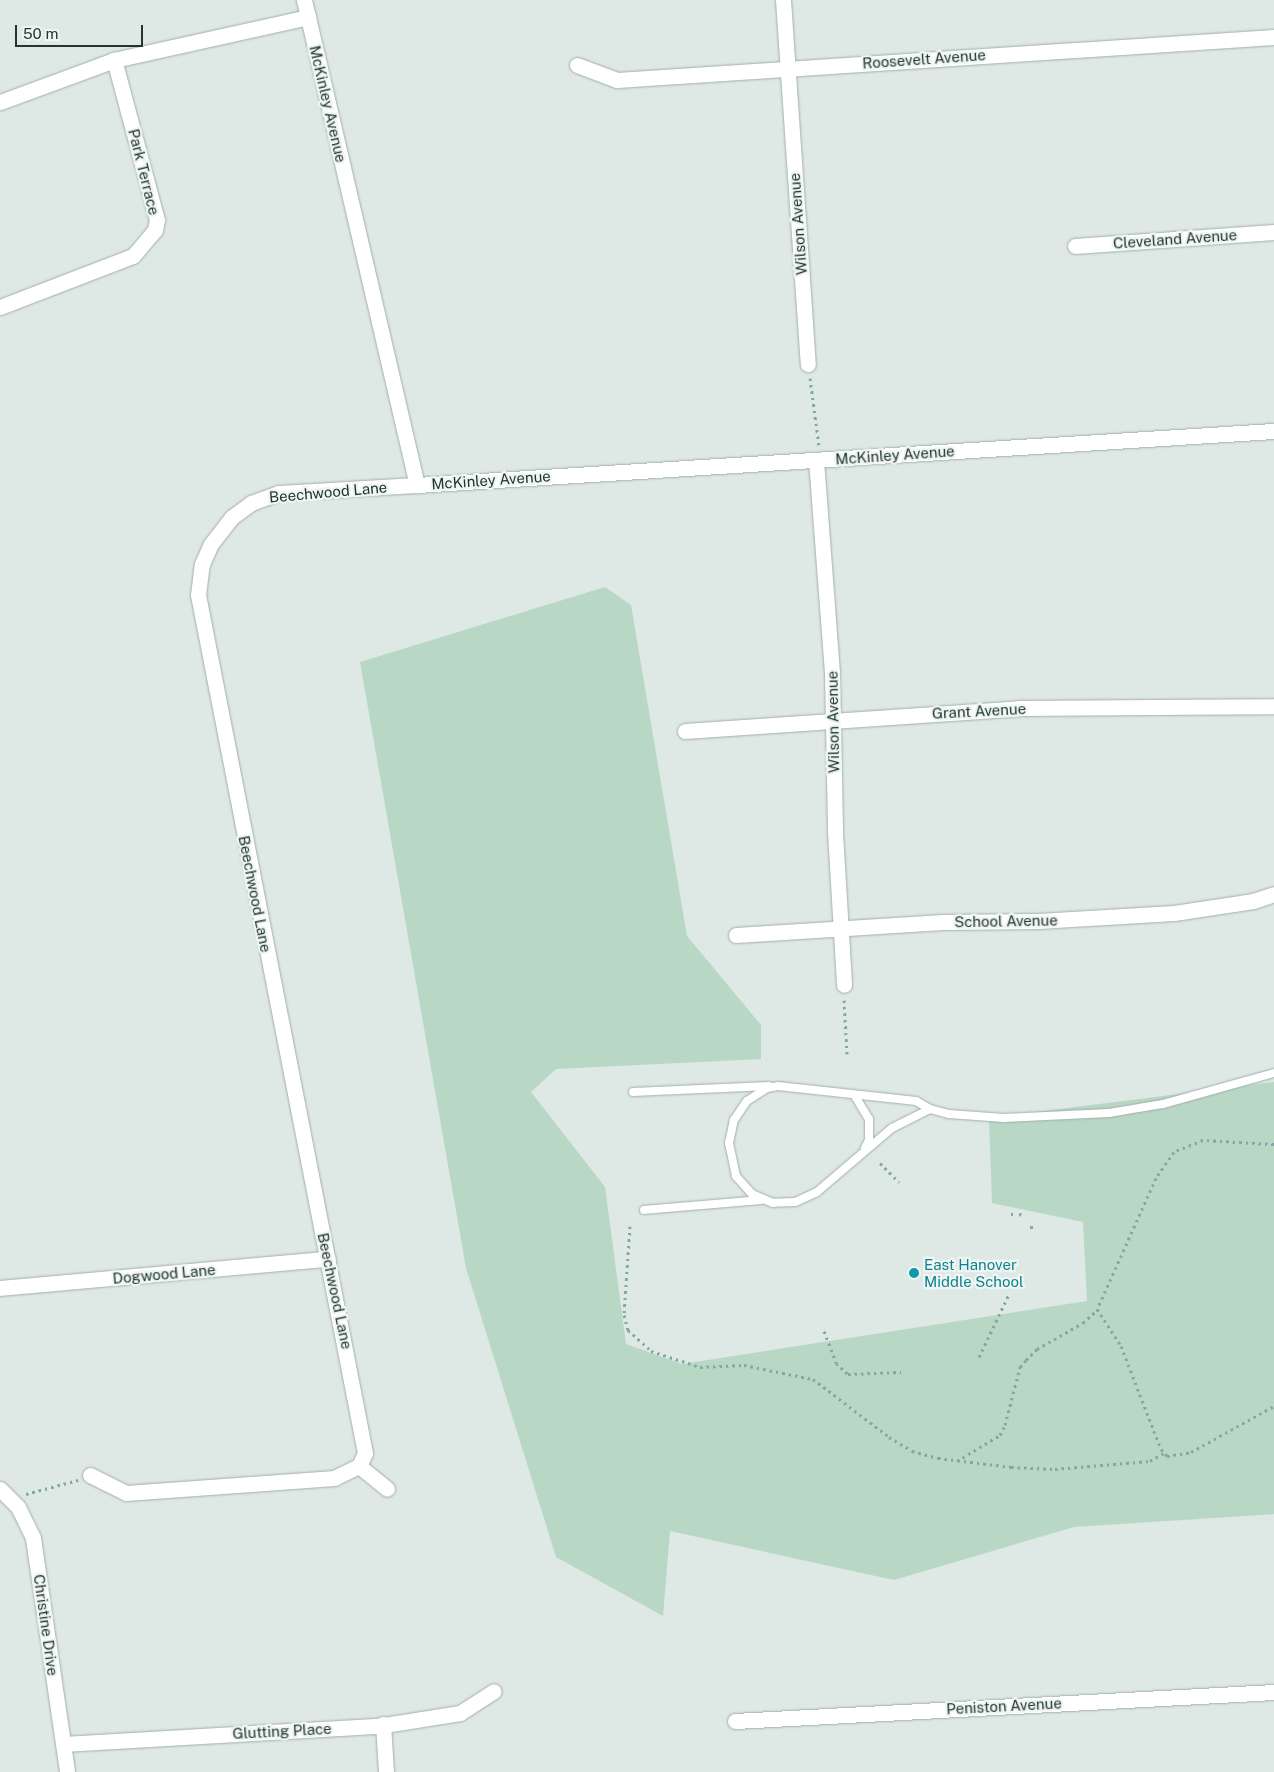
<!DOCTYPE html>
<style>
body{margin:0}
#map{position:relative;width:1274px;height:1772px;overflow:hidden;background:#dee8e5;font-family:"Public Sans",sans-serif}
div>[style]{position:absolute}
.green>*{inset:0;background:#b8d8c5}
.path>*{height:3px;margin-top:-1.5px;transform-origin:0;background:repeating-linear-gradient(90deg,#81a9a2 0 2.5px,transparent 0 6.5px)}
.roads{filter:drop-shadow(0 0 1px #a2afac) drop-shadow(0 0 1px #a2afac)}
.lane>*{height:8px;margin:-4px;padding:0 4px;transform-origin:4px;border-radius:4px;background:#fff}
.street>*{height:15px;margin:-7.5px;padding:0 7.5px;transform-origin:7.5px;border-radius:7.5px;background:#fff}
.secondary>*{height:15px;margin:-7.5px;padding:0 7.5px;transform-origin:7.5px;border-radius:7.5px;background:#fff}
.dots>*{width:14px;height:14px;translate:-50% -50%;box-sizing:border-box;border:2px solid #eef5f2;border-radius:50%}
span{translate:-50% -50%;white-space:nowrap;text-align:center;line-height:1.15;-webkit-text-stroke:4.5px #eef5f2;paint-order:stroke}
.street-label{font-size:15px;color:#213633}
.culture-label{font-size:15px;color:#0d838f}
.left{translate:0 -50%;text-align:left}
.scale{position:absolute;left:15px;top:25px;width:128px;height:22px;box-sizing:border-box;border:2px solid #213633;border-top:0;padding-left:6px;font-size:15px;line-height:18px;white-space:nowrap;color:#213633;-webkit-text-stroke:4px #eef5f2;paint-order:stroke}
</style>
<div id="map">
<div class="green">
<i style="clip-path:polygon(605px 587px,631px 605px,687px 936px,761px 1025px,761px 1059px,556px 1069px,531px 1092px,605px 1187px,626px 1344px,682px 1364px,1087px 1301px,1083px 1222px,992px 1203px,989px 1118px,1274px 1082px,1274px 1514px,1074px 1527px,894px 1580px,670px 1531px,663px 1616px,556px 1557px,466px 1268px,360px 662px)"></i>
</div>
<div class="path">
<i style="left:810px;top:378px;width:69px;rotate:82.5deg"></i>
<i style="left:844px;top:1000px;width:54px;rotate:86.8deg"></i>
<i style="left:1274px;top:1144px;width:71px;rotate:-176.8deg"></i>
<i style="left:1203px;top:1140px;width:31px;rotate:158deg"></i>
<i style="left:1174px;top:1152px;width:32px;rotate:125deg"></i>
<i style="left:1156px;top:1178px;width:144px;rotate:114.2deg"></i>
<i style="left:1097px;top:1309px;width:44px;rotate:57deg"></i>
<i style="left:1121px;top:1346px;width:110px;rotate:68.8deg"></i>
<i style="left:1161px;top:1449px;width:9px;rotate:49deg"></i>
<i style="left:1167px;top:1456px;width:24px;rotate:-9deg"></i>
<i style="left:1191px;top:1452px;width:95px;rotate:-29deg"></i>
<i style="left:880px;top:1163px;width:27px;rotate:45deg"></i>
<i style="left:1011px;top:1214px;width:3px"></i>
<i style="left:1019px;top:1214px;width:4px;rotate:14deg"></i>
<i style="left:630px;top:1226px;width:89px;rotate:93.9deg"></i>
<i style="left:624px;top:1315px;width:16px;rotate:75deg"></i>
<i style="left:628px;top:1330px;width:31px;rotate:42deg"></i>
<i style="left:651px;top:1351px;width:52px;rotate:18.1deg"></i>
<i style="left:700px;top:1367px;width:44px;rotate:-2.6deg"></i>
<i style="left:744px;top:1365px;width:70px;rotate:11.5deg"></i>
<i style="left:813px;top:1379px;width:96px;rotate:37.3deg"></i>
<i style="left:889px;top:1437px;width:27px;rotate:31deg"></i>
<i style="left:912px;top:1451px;width:27px;rotate:15deg"></i>
<i style="left:938px;top:1458px;width:74px;rotate:7deg"></i>
<i style="left:1011px;top:1467px;width:44px;rotate:2.6deg"></i>
<i style="left:1055px;top:1469px;width:95px;rotate:-4.8deg"></i>
<i style="left:1150px;top:1461px;width:16px;rotate:-30deg"></i>
<i style="left:1030px;top:1227px;width:4px"></i>
<i style="left:824px;top:1331px;width:34px;rotate:69deg"></i>
<i style="left:836px;top:1363px;width:16px;rotate:43deg"></i>
<i style="left:848px;top:1374px;width:53px;rotate:-2.2deg"></i>
<i style="left:979px;top:1357px;width:70px;rotate:-64.5deg"></i>
<i style="left:957px;top:1461px;width:50px;rotate:-31.2deg"></i>
<i style="left:1000px;top:1435px;width:11px;rotate:-63deg"></i>
<i style="left:1005px;top:1425px;width:60px;rotate:-75.5deg"></i>
<i style="left:1020px;top:1367px;width:9px;rotate:-49deg"></i>
<i style="left:1026px;top:1360px;width:16px;rotate:-45deg"></i>
<i style="left:1037px;top:1349px;width:53px;rotate:-29.5deg"></i>
<i style="left:1083px;top:1323px;width:19px;rotate:-43deg"></i>
<i style="left:26px;top:1494px;width:54px;rotate:-15.1deg"></i>
</div>
<div class="roads">
<div class="lane">
<i style="left:778px;top:1086px;width:139px;rotate:6.2deg"></i>
<i style="left:916px;top:1101px;width:16px;rotate:30deg"></i>
<i style="left:930px;top:1109px;width:42px;rotate:153.4deg"></i>
<i style="left:892px;top:1128px;width:99px;rotate:139.5deg"></i>
<i style="left:817px;top:1192px;width:23px;rotate:155deg"></i>
<i style="left:796px;top:1202px;width:23px;rotate:178deg"></i>
<i style="left:773px;top:1203px;width:23px;rotate:-157deg"></i>
<i style="left:752px;top:1194px;width:24px;rotate:-132deg"></i>
<i style="left:736px;top:1176px;width:34px;rotate:-102deg"></i>
<i style="left:729px;top:1143px;width:24px;rotate:-78deg"></i>
<i style="left:734px;top:1120px;width:23px;rotate:-56deg"></i>
<i style="left:747px;top:1101px;width:24px;rotate:-33deg"></i>
<i style="left:767px;top:1088px;width:11px;rotate:-10deg"></i>
<i style="left:633px;top:1092px;width:136px;rotate:-2.5deg"></i>
<i style="left:855px;top:1096px;width:27px;rotate:59deg"></i>
<i style="left:869px;top:1119px;width:21px;rotate:90deg"></i>
<i style="left:869px;top:1140px;width:9px;rotate:117deg"></i>
<i style="left:930px;top:1109px;width:20px;rotate:15deg"></i>
<i style="left:949px;top:1114px;width:55px;rotate:4.2deg"></i>
<i style="left:1004px;top:1118px;width:105px;rotate:-2.7deg"></i>
<i style="left:1109px;top:1113px;width:55px;rotate:-9.5deg"></i>
<i style="left:1163px;top:1104px;width:115px;rotate:-15.6deg"></i>
<i style="left:644px;top:1210px;width:117px;rotate:-4.9deg"></i>
</div>
<div class="street">
<i style="left:304px;top:0;width:17px;rotate:77deg"></i>
<i style="left:783px;top:0;width:365px;rotate:86.1deg"></i>
<i style="left:577px;top:65px;width:43px;rotate:20.6deg"></i>
<i style="left:617px;top:80px;width:658px;rotate:-3.74deg"></i>
<i style="left:1075px;top:246px;width:199px;rotate:-4deg"></i>
<i style="left:0;top:307px;width:142px;rotate:-21deg"></i>
<i style="left:133px;top:256px;width:34px;rotate:-50deg"></i>
<i style="left:155px;top:230px;width:10px;rotate:-79deg"></i>
<i style="left:157px;top:220px;width:166px;rotate:-105deg"></i>
<i style="left:816px;top:460px;width:213px;rotate:85.7deg"></i>
<i style="left:832px;top:672px;width:160px;rotate:88.9deg"></i>
<i style="left:835px;top:832px;width:153px;rotate:86.6deg"></i>
<i style="left:685px;top:731px;width:335px;rotate:-3.9deg"></i>
<i style="left:1019px;top:708px;width:255px;rotate:-0.4deg"></i>
<i style="left:736px;top:935px;width:207px;rotate:-3.6deg"></i>
<i style="left:943px;top:922px;width:95px;rotate:-0.6deg"></i>
<i style="left:1038px;top:921px;width:136px;rotate:-3.4deg"></i>
<i style="left:1174px;top:913px;width:80px;rotate:-8.6deg"></i>
<i style="left:1253px;top:901px;width:22px;rotate:-18deg"></i>
<i style="left:0;top:1288px;width:329px;rotate:-5.1deg"></i>
<i style="left:359px;top:1466px;width:36px;rotate:39deg"></i>
<i style="left:90px;top:1475px;width:40px;rotate:26.6deg"></i>
<i style="left:126px;top:1493px;width:209px;rotate:-4.1deg"></i>
<i style="left:334px;top:1478px;width:28px;rotate:-26deg"></i>
<i style="left:359px;top:1466px;width:14px;rotate:-65deg"></i>
<i style="left:365px;top:1453px;width:874px;rotate:-101.01deg"></i>
<i style="left:198px;top:595px;width:31px;rotate:-83deg"></i>
<i style="left:202px;top:564px;width:22px;rotate:-66deg"></i>
<i style="left:211px;top:544px;width:34px;rotate:-52deg"></i>
<i style="left:232px;top:517px;width:24px;rotate:-36deg"></i>
<i style="left:251px;top:503px;width:29px;rotate:-20deg"></i>
<i style="left:278px;top:493px;width:139px;rotate:-3.3deg"></i>
<i style="left:0;top:1489px;width:25px;rotate:45deg"></i>
<i style="left:18px;top:1507px;width:34px;rotate:64deg"></i>
<i style="left:33px;top:1538px;width:236px;rotate:81.7deg"></i>
<i style="left:735px;top:1721px;width:540px;rotate:-3.08deg"></i>
<i style="left:383px;top:1724px;width:48px;rotate:86.4deg"></i>
<i style="left:63px;top:1744px;width:316px;rotate:-3.3deg"></i>
<i style="left:378px;top:1726px;width:83px;rotate:-9deg"></i>
<i style="left:460px;top:1713px;width:40px;rotate:-32.9deg"></i>
</div>
<div class="secondary">
<i style="left:0;top:102px;width:121px;rotate:-20.2deg"></i>
<i style="left:114px;top:60px;width:199px;rotate:-12.5deg"></i>
<i style="left:308px;top:17px;width:481px;rotate:76.9deg"></i>
<i style="left:417px;top:485px;width:859px;rotate:-3.61deg"></i>
</div>
</div>
<div class="dots">
<i style="left:914px;top:1273px;background:#0f9aa8"></i>
</div>
<div class="street-label">
<span style="left:924px;top:59px;rotate:-4deg">Roosevelt Avenue</span>
<span style="left:328px;top:104px;rotate:77deg">McKinley Avenue</span>
<span style="left:144px;top:172px;rotate:76deg">Park Terrace</span>
<span style="left:798px;top:224px;rotate:-94deg">Wilson Avenue</span>
<span style="left:1175px;top:239px;rotate:-4deg">Cleveland Avenue</span>
<span style="left:895px;top:455px;rotate:-4deg">McKinley Avenue</span>
<span style="left:491px;top:480px;rotate:-4deg">McKinley Avenue</span>
<span style="left:328px;top:492px;rotate:-5deg">Beechwood Lane</span>
<span style="left:979px;top:711px;rotate:-3deg">Grant Avenue</span>
<span style="left:833px;top:722px;rotate:-91deg">Wilson Avenue</span>
<span style="left:255px;top:894px;rotate:79deg">Beechwood Lane</span>
<span style="left:1006px;top:921px;rotate:-1deg">School Avenue</span>
<span style="left:164px;top:1274px;rotate:-5deg">Dogwood Lane</span>
<span style="left:335px;top:1291px;rotate:78deg">Beechwood Lane</span>
<span style="left:46px;top:1625px;rotate:82deg">Christine Drive</span>
<span style="left:1004px;top:1706px;rotate:-3deg">Peniston Avenue</span>
<span style="left:282px;top:1731px;rotate:-3deg">Glutting Place</span>
</div>
<div class="culture-label">
<span class="left" style="left:924px;top:1273px">East Hanover<br>Middle School</span>
</div>
<div class="scale">50 m</div>
</div>
